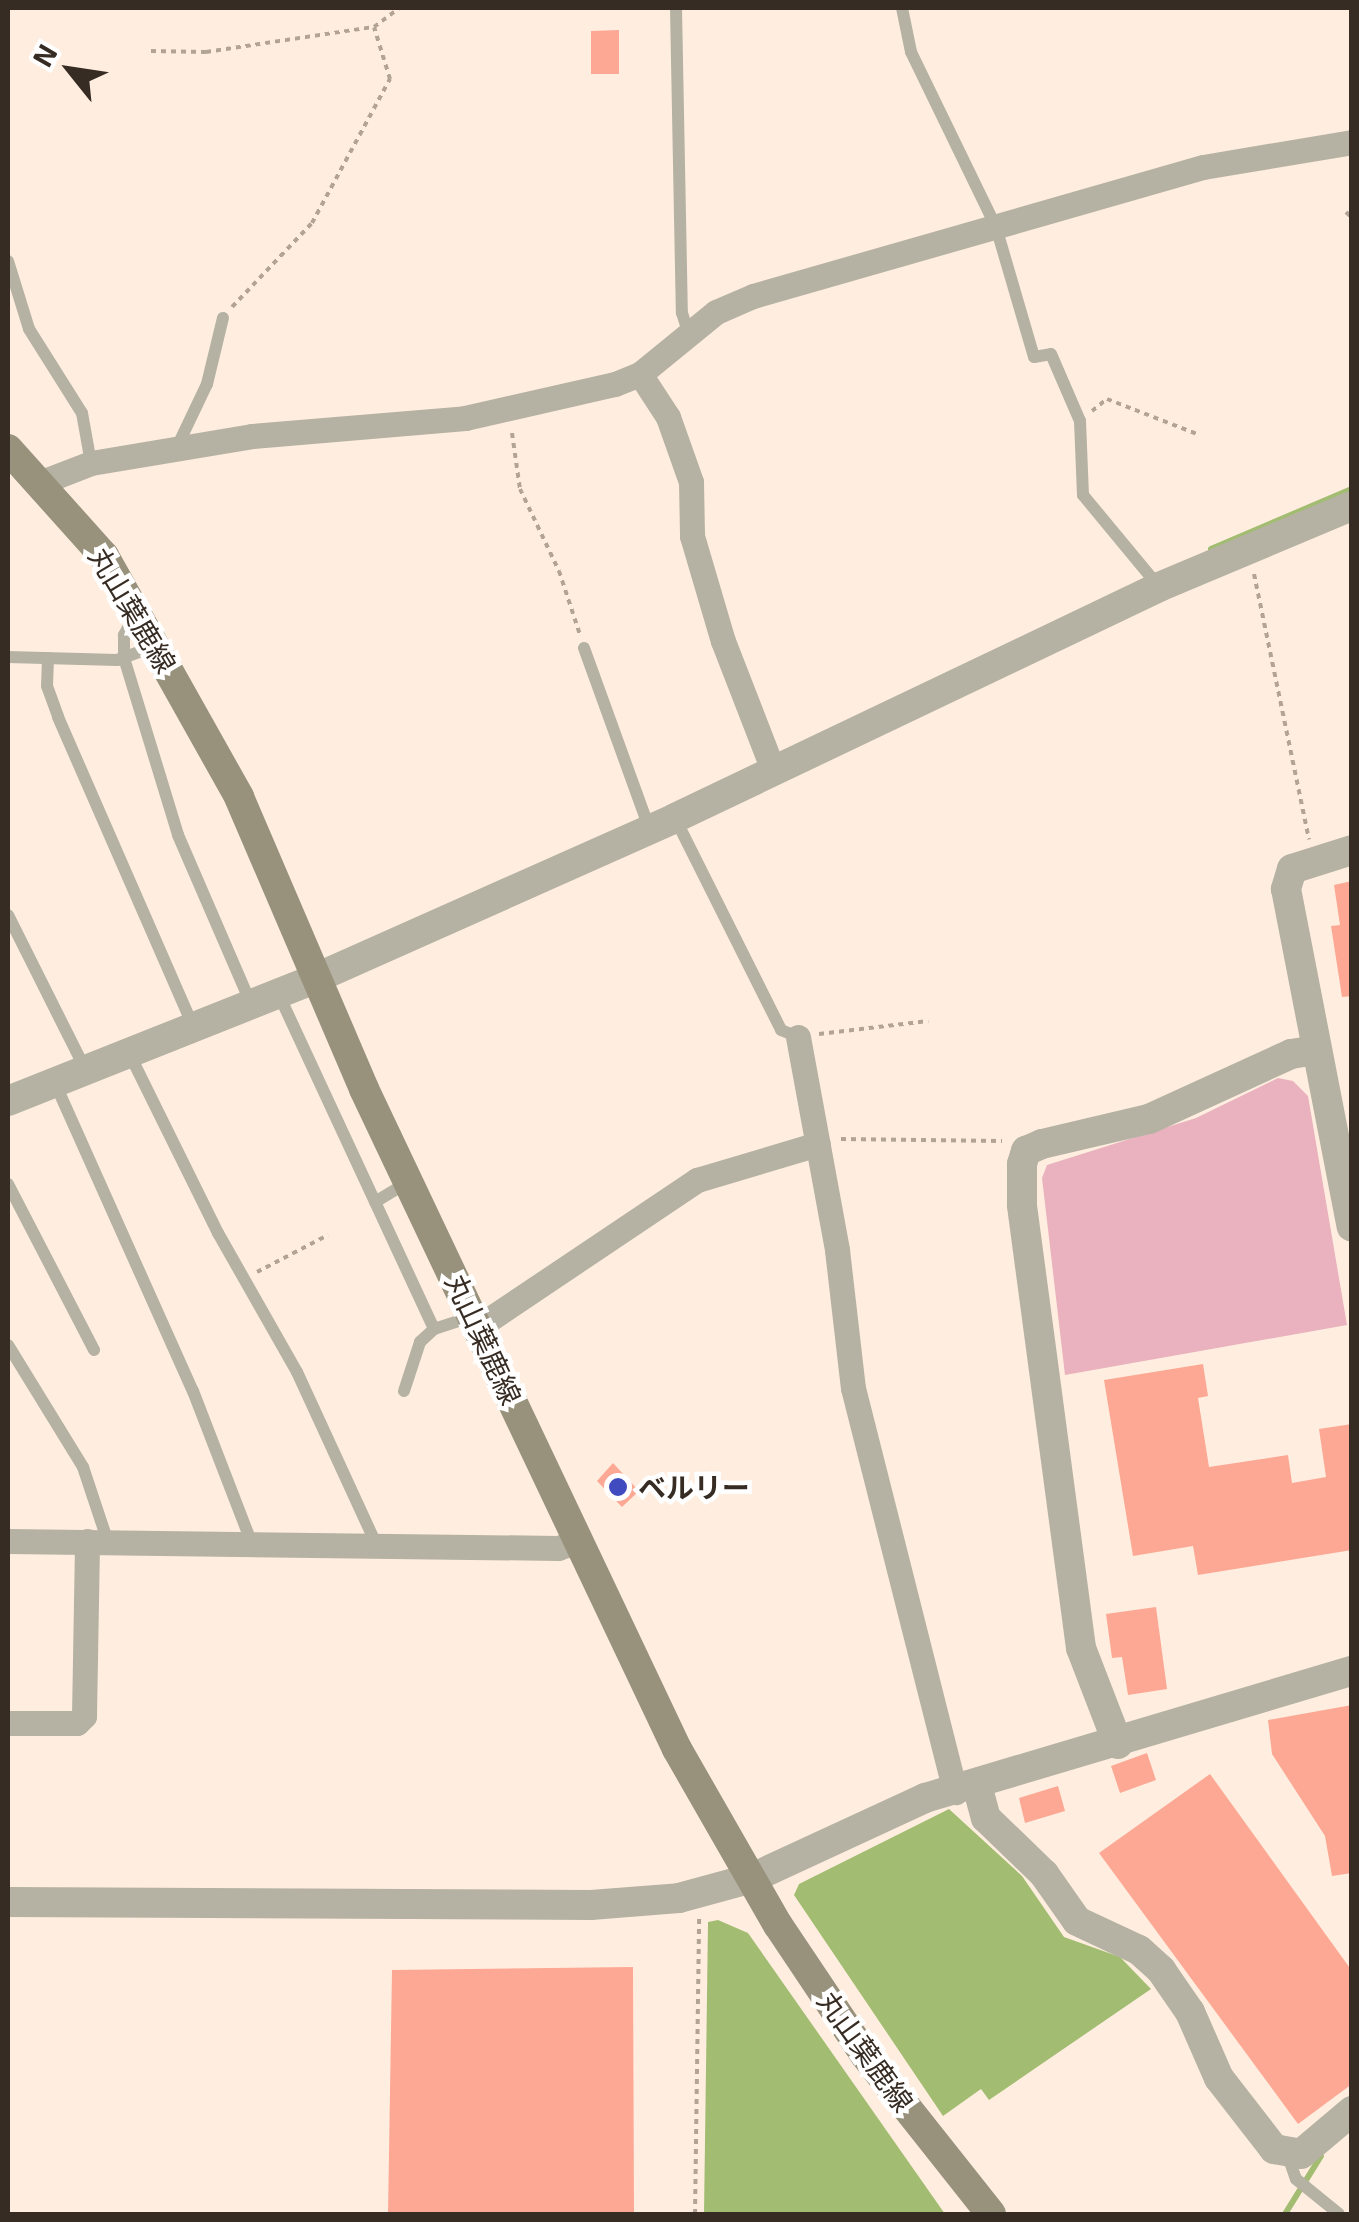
<!DOCTYPE html>
<meta charset="utf-8">
<style>
body{margin:0}
#map{position:relative;width:1359px;height:2222px;overflow:hidden;background:#ffeedf;font-family:"Exo 2","Noto Sans JP",sans-serif}
div>[style]{position:absolute}
.green>*{inset:0;background:#e9b2be}
.water>*{inset:0;background:#a2bd72}
.stream>*{height:6px;margin:-3px;padding:0 3px;transform-origin:3px;border-radius:3px;background:#a2bd72}
.building>*{inset:0;background:#fca894}
.path>*{height:4px;margin-top:-2px;transform-origin:0;background:repeating-linear-gradient(90deg,#b2a397 0 5px,transparent 0 10px)}
.service>*{height:12px;margin:-6px;padding:0 6px;transform-origin:6px;border-radius:6px;background:#b5b2a3}
.minor>*{height:25px;margin:-12.5px;padding:0 12.5px;transform-origin:12.5px;border-radius:12.5px;background:#b5b2a3}
.tertiary>*{height:30px;margin:-15px;padding:0 15px;transform-origin:15px;border-radius:15px;background:#b5b2a3}
.secondary>*{height:30px;margin:-15px;padding:0 15px;transform-origin:15px;border-radius:15px;background:#98927d}
.dots>*{width:28px;height:28px;translate:-50% -50%;box-sizing:border-box;border:5px solid #fff;border-radius:50%}
span{translate:-50% -50%;white-space:nowrap;text-align:center;line-height:1.15;-webkit-text-stroke:9px #fff;paint-order:stroke}
.street-label{font-size:28px;color:#372c23}
.poi-label{font-size:28px;color:#372c23;font-weight:700}
.left{translate:0 -50%;text-align:left}
.frame{position:absolute;inset:0;border:10px solid #372c23;pointer-events:none}
.north{position:absolute;left:20px;top:20px;width:100px;height:100px;-webkit-text-stroke:8px #fff;paint-order:stroke;rotate:300deg;font-size:28px;font-weight:700;line-height:40px;text-align:center;color:#372c23}
.north::after{content:'';display:block;margin:auto;width:35px;height:45px;background:#372c23;clip-path:polygon(50% 0,100% 100%,50% 72%,0 100%)}
</style>
<div id="map">
<div class="green">
<i style="clip-path:polygon(1278px 1078px,1293px 1081px,1308px 1096px,1347px 1325px,1065px 1375px,1042px 1178px,1047px 1165px,1196px 1118px)"></i>
</div>
<div class="water">
<i style="clip-path:polygon(949px 1809px,1022px 1876px,1064px 1937px,1120px 1957px,1151px 1989px,989px 2100px,981px 2089px,943px 2116px,794px 1895px,799px 1884px)"></i>
<i style="clip-path:polygon(718px 1920px,748px 1933px,945px 2214px,704px 2214px,708px 1922px)"></i>
</div>
<div class="stream">
<i style="left:1211px;top:549px;width:153px;rotate:-23.1deg"></i>
<i style="left:1285px;top:2214px;width:68px;rotate:-58.2deg"></i>
</div>
<div class="building">
<i style="clip-path:polygon(619px 30px,619px 74px,591px 74px,591px 31px)"></i>
<i style="clip-path:polygon(1352px 881px,1352px 996px,1342px 997px,1331px 926px,1340px 925px,1334px 885px)"></i>
<i style="clip-path:polygon(1203px 1364px,1208px 1396px,1198px 1398px,1209px 1467px,1288px 1455px,1292px 1483px,1326px 1477px,1319px 1429px,1352px 1424px,1352px 1550px,1198px 1575px,1193px 1546px,1133px 1556px,1104px 1380px)"></i>
<i style="clip-path:polygon(613px 1463px,639px 1491px,622px 1507px,597px 1481px)"></i>
<i style="clip-path:polygon(1156px 1607px,1167px 1689px,1128px 1695px,1122px 1657px,1112px 1658px,1106px 1614px)"></i>
<i style="clip-path:polygon(1352px 1705px,1352px 1873px,1332px 1876px,1325px 1836px,1272px 1754px,1268px 1720px)"></i>
<i style="clip-path:polygon(1147px 1753px,1156px 1780px,1120px 1793px,1111px 1766px)"></i>
<i style="clip-path:polygon(1210px 1774px,1352px 1971px,1352px 2084px,1298px 2124px,1099px 1853px)"></i>
<i style="clip-path:polygon(1058px 1786px,1065px 1811px,1025px 1823px,1019px 1798px)"></i>
<i style="clip-path:polygon(633px 1967px,634px 2214px,388px 2214px,392px 1970px)"></i>
</div>
<div class="path">
<i style="left:151px;top:51px;width:55px;rotate:1deg"></i>
<i style="left:206px;top:52px;width:170px;rotate:-8.5deg"></i>
<i style="left:374px;top:27px;width:31px;rotate:-37deg"></i>
<i style="left:1346px;top:212px;width:8px;rotate:45deg"></i>
<i style="left:232px;top:307px;width:116px;rotate:-46.4deg"></i>
<i style="left:312px;top:223px;width:164px;rotate:-61.6deg"></i>
<i style="left:390px;top:79px;width:54px;rotate:-107.1deg"></i>
<i style="left:1092px;top:411px;width:19px;rotate:-39deg"></i>
<i style="left:1107px;top:399px;width:97px;rotate:21.3deg"></i>
<i style="left:512px;top:433px;width:57px;rotate:81.9deg"></i>
<i style="left:520px;top:489px;width:91px;rotate:64.6deg"></i>
<i style="left:559px;top:571px;width:67px;rotate:71.8deg"></i>
<i style="left:1254px;top:574px;width:271px;rotate:78.3deg"></i>
<i style="left:819px;top:1034px;width:110px;rotate:-6.8deg"></i>
<i style="left:841px;top:1139px;width:161px;rotate:0.7deg"></i>
<i style="left:257px;top:1272px;width:80px;rotate:-27.5deg"></i>
<i style="left:695px;top:2214px;width:295px;rotate:-89.2deg"></i>
</div>
<div class="service">
<i style="left:676px;top:8px;width:305px;rotate:88.9deg"></i>
<i style="left:682px;top:313px;width:20px;rotate:72deg"></i>
<i style="left:902px;top:8px;width:45px;rotate:78.4deg"></i>
<i style="left:911px;top:52px;width:195px;rotate:64.1deg"></i>
<i style="left:996px;top:227px;width:135px;rotate:73.7deg"></i>
<i style="left:1034px;top:357px;width:17px;rotate:-10deg"></i>
<i style="left:1051px;top:354px;width:73px;rotate:66.6deg"></i>
<i style="left:1080px;top:421px;width:74px;rotate:87.7deg"></i>
<i style="left:1083px;top:495px;width:119px;rotate:50.4deg"></i>
<i style="left:8px;top:261px;width:71px;rotate:72.8deg"></i>
<i style="left:29px;top:329px;width:99px;rotate:57.8deg"></i>
<i style="left:82px;top:413px;width:51px;rotate:79.8deg"></i>
<i style="left:176px;top:449px;width:72px;rotate:-64.5deg"></i>
<i style="left:207px;top:384px;width:68px;rotate:-76.4deg"></i>
<i style="left:134px;top:617px;width:21px;rotate:119deg"></i>
<i style="left:124px;top:635px;width:23px;rotate:90deg"></i>
<i style="left:124px;top:658px;width:185px;rotate:73deg"></i>
<i style="left:178px;top:835px;width:184px;rotate:66.6deg"></i>
<i style="left:584px;top:648px;width:191px;rotate:70.1deg"></i>
<i style="left:8px;top:657px;width:109px;rotate:1.6deg"></i>
<i style="left:117px;top:660px;width:37px;rotate:-20deg"></i>
<i style="left:48px;top:658px;width:28px;rotate:92deg"></i>
<i style="left:47px;top:686px;width:33px;rotate:70deg"></i>
<i style="left:58px;top:717px;width:337px;rotate:66.4deg"></i>
<i style="left:675px;top:818px;width:237px;rotate:63.4deg"></i>
<i style="left:781px;top:1030px;width:18px;rotate:22deg"></i>
<i style="left:8px;top:915px;width:172px;rotate:63.4deg"></i>
<i style="left:279px;top:995px;width:368px;rotate:65.1deg"></i>
<i style="left:130px;top:1055px;width:199px;rotate:63.7deg"></i>
<i style="left:218px;top:1233px;width:160px;rotate:60.4deg"></i>
<i style="left:297px;top:1372px;width:189px;rotate:65.3deg"></i>
<i style="left:55px;top:1083px;width:338px;rotate:65.9deg"></i>
<i style="left:193px;top:1391px;width:164px;rotate:68.9deg"></i>
<i style="left:8px;top:1184px;width:187px;rotate:62.6deg"></i>
<i style="left:375px;top:1202px;width:37px;rotate:-31deg"></i>
<i style="left:8px;top:1345px;width:143px;rotate:58.4deg"></i>
<i style="left:83px;top:1467px;width:79px;rotate:71.6deg"></i>
<i style="left:404px;top:1391px;width:52px;rotate:-71.9deg"></i>
<i style="left:420px;top:1342px;width:19px;rotate:-43deg"></i>
<i style="left:434px;top:1329px;width:40px;rotate:-18deg"></i>
<i style="left:1288px;top:2156px;width:24px;rotate:71deg"></i>
<i style="left:1296px;top:2179px;width:55px;rotate:39.1deg"></i>
</div>
<div class="minor">
<i style="left:640px;top:374px;width:51px;rotate:56.9deg"></i>
<i style="left:668px;top:417px;width:69px;rotate:70.5deg"></i>
<i style="left:691px;top:482px;width:54px;rotate:88.9deg"></i>
<i style="left:692px;top:536px;width:109px;rotate:73.6deg"></i>
<i style="left:723px;top:641px;width:138px;rotate:68.8deg"></i>
<i style="left:42px;top:482px;width:53px;rotate:-21.2deg"></i>
<i style="left:91px;top:463px;width:163px;rotate:-9.5deg"></i>
<i style="left:252px;top:436px;width:214px;rotate:-4.8deg"></i>
<i style="left:465px;top:418px;width:154px;rotate:-12.8deg"></i>
<i style="left:615px;top:384px;width:27px;rotate:-22deg"></i>
<i style="left:640px;top:374px;width:98px;rotate:-39.2deg"></i>
<i style="left:716px;top:312px;width:40px;rotate:-23.4deg"></i>
<i style="left:753px;top:296px;width:468px;rotate:-16deg"></i>
<i style="left:1203px;top:167px;width:151px;rotate:-9.5deg"></i>
<i style="left:798px;top:1037px;width:217px;rotate:79.6deg"></i>
<i style="left:837px;top:1250px;width:139px;rotate:83.4deg"></i>
<i style="left:853px;top:1388px;width:417px;rotate:75.8deg"></i>
<i style="left:478px;top:1327px;width:264px;rotate:-33.9deg"></i>
<i style="left:697px;top:1180px;width:126px;rotate:-16.6deg"></i>
<i style="left:8px;top:1541px;width:550px;rotate:0.73deg"></i>
<i style="left:558px;top:1548px;width:21px;rotate:-19deg"></i>
<i style="left:8px;top:1723px;width:69px"></i>
<i style="left:77px;top:1723px;width:10px;rotate:-45deg"></i>
<i style="left:84px;top:1716px;width:175px;rotate:-89deg"></i>
</div>
<div class="tertiary">
<i style="left:1352px;top:850px;width:63px;rotate:162.4deg"></i>
<i style="left:1292px;top:869px;width:21px;rotate:107deg"></i>
<i style="left:1286px;top:889px;width:344px;rotate:79deg"></i>
<i style="left:8px;top:1101px;width:329px;rotate:-21.7deg"></i>
<i style="left:314px;top:979px;width:395px;rotate:-24deg"></i>
<i style="left:675px;top:818px;width:536px;rotate:-25.51deg"></i>
<i style="left:1159px;top:587px;width:209px;rotate:-22.8deg"></i>
<i style="left:1118px;top:1744px;width:103px;rotate:-111.1deg"></i>
<i style="left:1081px;top:1648px;width:447px;rotate:-97.6deg"></i>
<i style="left:1022px;top:1205px;width:41px;rotate:-90deg"></i>
<i style="left:1022px;top:1164px;width:14px;rotate:-73deg"></i>
<i style="left:1026px;top:1151px;width:17px;rotate:-24deg"></i>
<i style="left:1042px;top:1144px;width:110px;rotate:-13.2deg"></i>
<i style="left:1149px;top:1119px;width:156px;rotate:-24.6deg"></i>
<i style="left:1291px;top:1054px;width:24px;rotate:-9deg"></i>
<i style="left:977px;top:1785px;width:34px;rotate:75deg"></i>
<i style="left:986px;top:1818px;width:81px;rotate:44deg"></i>
<i style="left:1044px;top:1874px;width:57px;rotate:54.9deg"></i>
<i style="left:1077px;top:1921px;width:68px;rotate:25.1deg"></i>
<i style="left:1139px;top:1950px;width:30px;rotate:42deg"></i>
<i style="left:1161px;top:1970px;width:51px;rotate:55.4deg"></i>
<i style="left:1190px;top:2012px;width:72px;rotate:66.3deg"></i>
<i style="left:1219px;top:2078px;width:90px;rotate:52.2deg"></i>
<i style="left:1274px;top:2149px;width:27px;rotate:10deg"></i>
<i style="left:1301px;top:2154px;width:67px;rotate:-40.1deg"></i>
<i style="left:8px;top:1902px;width:583px;rotate:0.29deg"></i>
<i style="left:591px;top:1905px;width:88px;rotate:-4.5deg"></i>
<i style="left:679px;top:1898px;width:76px;rotate:-15.3deg"></i>
<i style="left:752px;top:1878px;width:191px;rotate:-24.8deg"></i>
<i style="left:925px;top:1798px;width:445px;rotate:-16.6deg"></i>
</div>
<div class="secondary">
<i style="left:8px;top:449px;width:144px;rotate:48.1deg"></i>
<i style="left:104px;top:556px;width:276px;rotate:60.7deg"></i>
<i style="left:239px;top:797px;width:318px;rotate:66.8deg"></i>
<i style="left:364px;top:1089px;width:730px;rotate:64.63deg"></i>
<i style="left:677px;top:1749px;width:203px;rotate:60.2deg"></i>
<i style="left:778px;top:1925px;width:156px;rotate:56.2deg"></i>
<i style="left:865px;top:2055px;width:203px;rotate:51.6deg"></i>
</div>
<div class="dots">
<i style="left:618px;top:1487px;background:#404bbf"></i>
</div>
<div class="street-label">
<span style="left:133px;top:610px;rotate:59deg">丸山葉鹿線</span>
<span style="left:484px;top:1339px;rotate:65deg">丸山葉鹿線</span>
<span style="left:866px;top:2051px;rotate:54deg">丸山葉鹿線</span>
</div>
<div class="poi-label">
<span class="left" style="left:638px;top:1487px">ベルリー</span>
</div>
<div class="frame"></div>
<div class="north">N</div>
</div>
